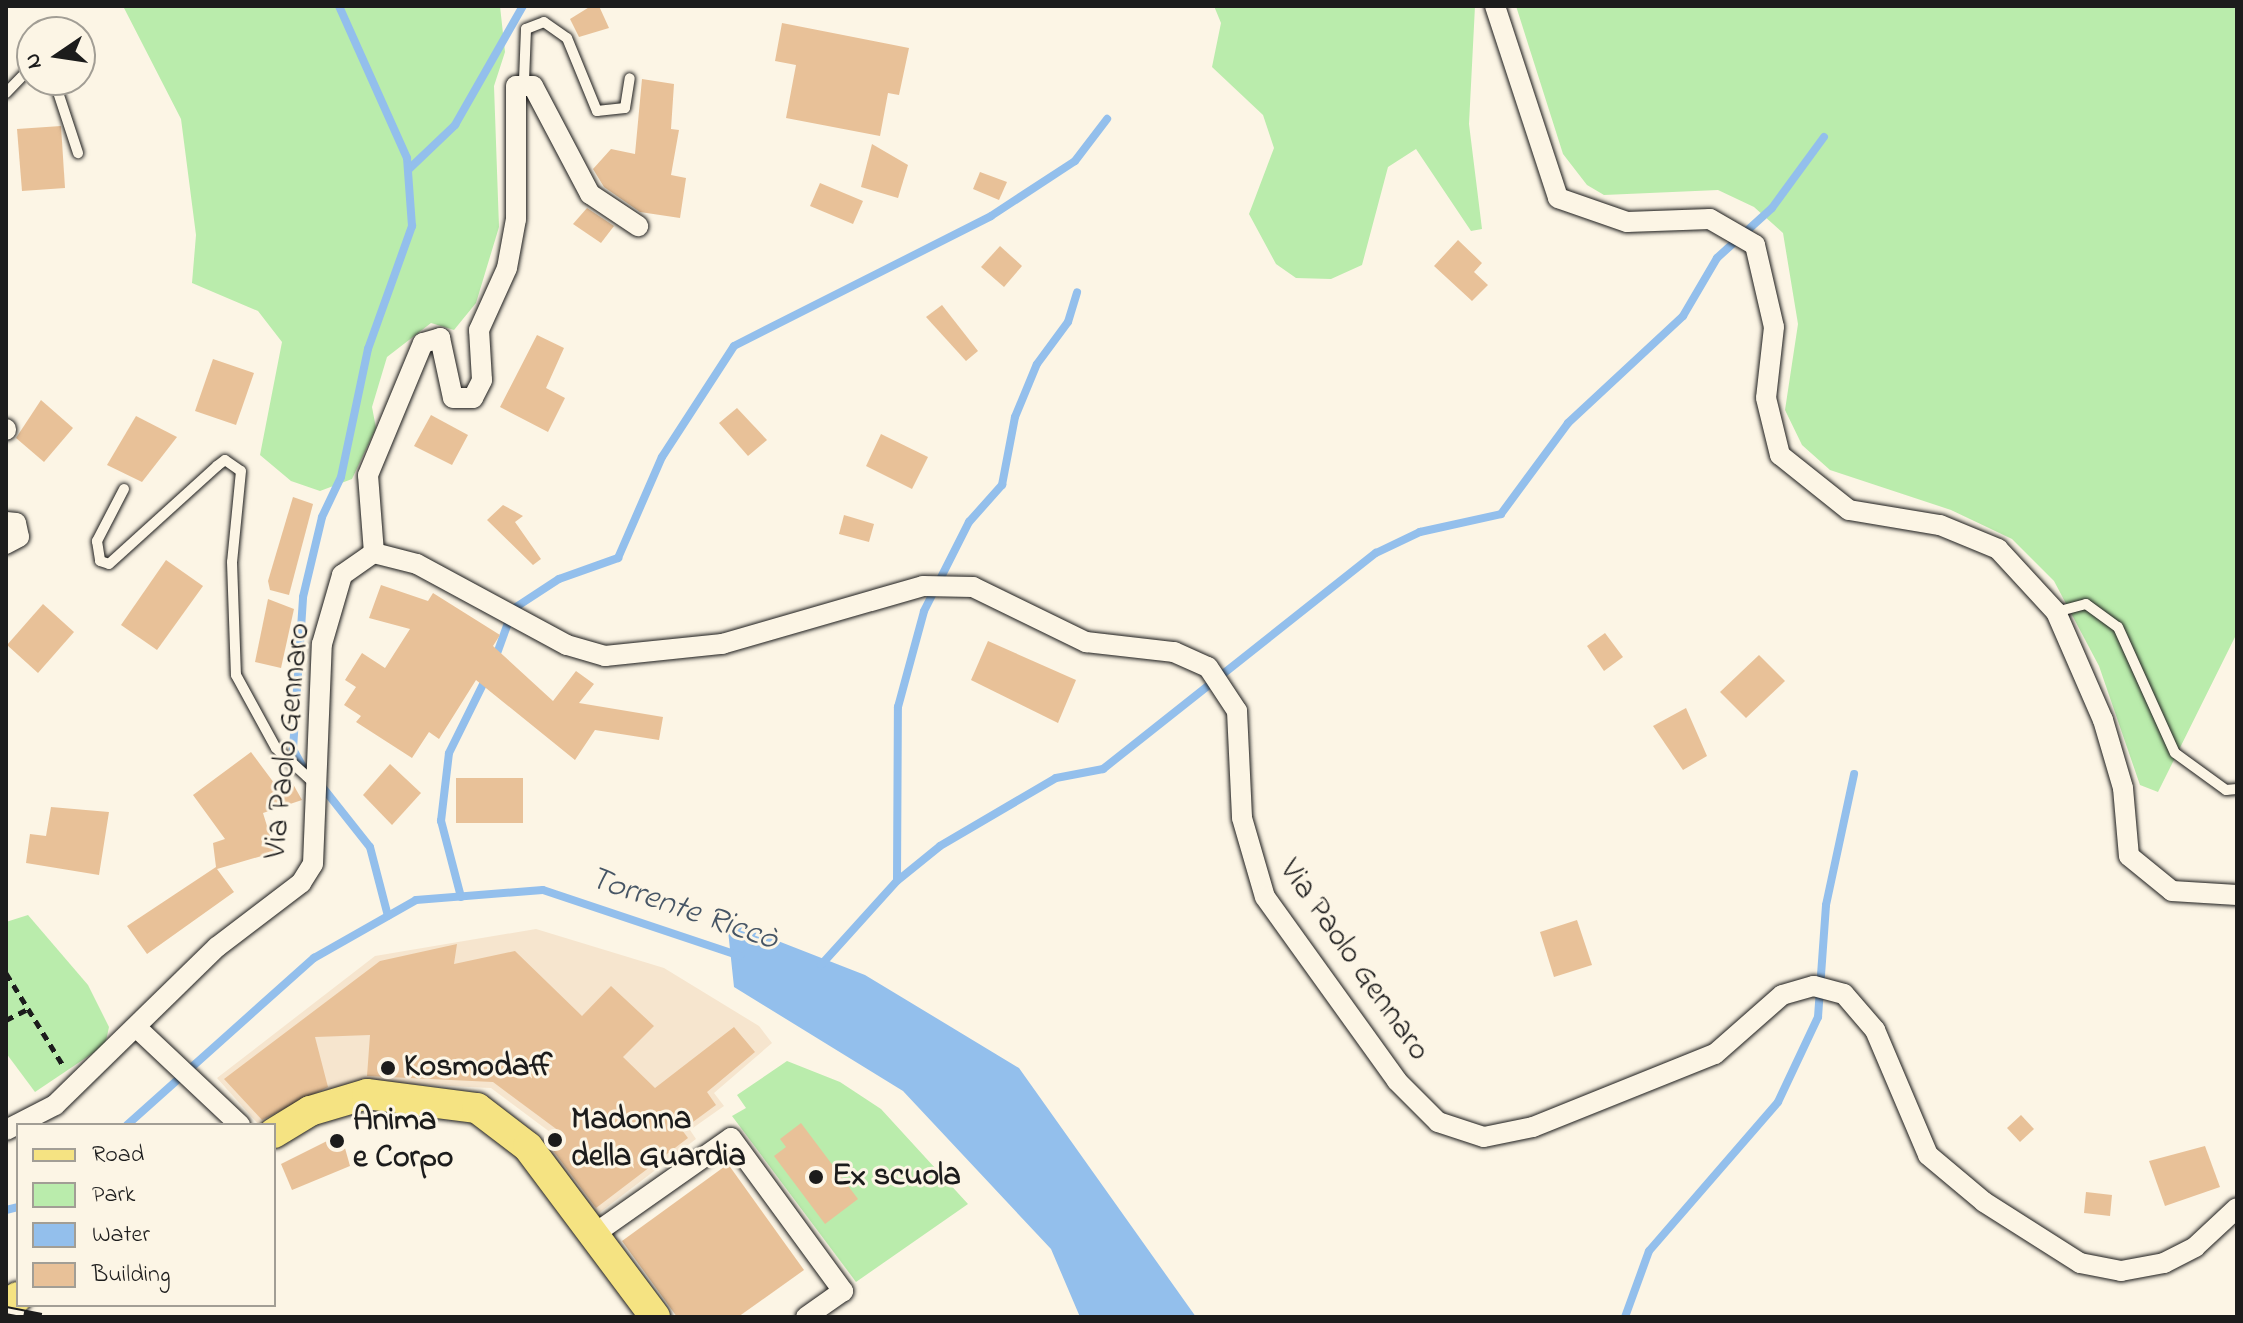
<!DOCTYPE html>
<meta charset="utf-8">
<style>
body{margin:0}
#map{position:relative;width:2243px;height:1323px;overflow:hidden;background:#fcf5e5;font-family:"Indie Flower",sans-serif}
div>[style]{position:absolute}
.built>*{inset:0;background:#f6e5ce}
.green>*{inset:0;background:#baecac}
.water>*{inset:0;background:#93bfec}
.stream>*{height:8px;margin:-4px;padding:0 4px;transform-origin:4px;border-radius:4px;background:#93bfec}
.building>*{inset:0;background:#e8c198}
.path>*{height:5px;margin-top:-2.5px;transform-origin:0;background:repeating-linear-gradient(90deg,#1c1c1c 0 8px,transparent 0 14px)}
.roads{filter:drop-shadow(0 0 2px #1c1c1c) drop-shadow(0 0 2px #1c1c1c)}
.service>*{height:10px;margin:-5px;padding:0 5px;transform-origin:5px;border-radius:5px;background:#fcf5e5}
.minor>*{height:20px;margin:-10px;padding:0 10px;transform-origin:10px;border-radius:10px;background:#fcf5e5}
.primary>*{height:30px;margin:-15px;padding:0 15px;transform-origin:15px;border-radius:15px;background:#f5e382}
.rail>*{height:9px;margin-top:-4.5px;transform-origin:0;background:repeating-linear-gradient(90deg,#fcf5e5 0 18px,#1c1c1c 0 36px);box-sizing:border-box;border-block:2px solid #1c1c1c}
.dots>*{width:22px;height:22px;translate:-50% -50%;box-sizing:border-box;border:4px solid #fcf5e5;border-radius:50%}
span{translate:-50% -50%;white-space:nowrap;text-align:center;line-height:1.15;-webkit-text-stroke:6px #fcf5e5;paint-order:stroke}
.street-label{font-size:32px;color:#1c1c1c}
.poi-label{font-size:32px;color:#1c1c1c;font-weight:700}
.left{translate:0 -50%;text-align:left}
.water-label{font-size:34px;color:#465565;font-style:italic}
.frame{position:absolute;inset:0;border:8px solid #1c1c1c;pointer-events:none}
.legend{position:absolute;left:16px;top:1123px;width:260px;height:184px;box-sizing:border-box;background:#fcf5e5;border:2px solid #a29e95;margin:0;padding:10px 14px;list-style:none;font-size:24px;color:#1c1c1c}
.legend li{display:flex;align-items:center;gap:16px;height:40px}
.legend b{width:40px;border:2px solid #a29e95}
.north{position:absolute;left:16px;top:16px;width:80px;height:80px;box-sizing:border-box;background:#fcf5e5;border:2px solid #a29e95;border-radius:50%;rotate:257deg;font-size:22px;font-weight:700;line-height:32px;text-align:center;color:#1c1c1c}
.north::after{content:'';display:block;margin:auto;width:28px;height:36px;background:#1c1c1c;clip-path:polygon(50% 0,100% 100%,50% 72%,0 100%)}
</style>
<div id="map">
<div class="built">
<i style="clip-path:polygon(536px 929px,664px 968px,759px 1026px,772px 1043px,714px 1093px,724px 1106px,690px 1130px,696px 1139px,594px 1217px,539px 1145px,554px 1135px,491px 1088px,366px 1082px,259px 1125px,217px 1078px,375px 956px)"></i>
</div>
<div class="green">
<i style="clip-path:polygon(123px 6px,500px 6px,505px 52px,494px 86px,499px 227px,476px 303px,454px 330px,431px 323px,387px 357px,372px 407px,376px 428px,352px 479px,320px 491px,291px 481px,260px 455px,282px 342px,258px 311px,192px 283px,196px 235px,181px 119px)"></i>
<i style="clip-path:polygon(1214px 6px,1475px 6px,1469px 124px,1482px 229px,1471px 231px,1416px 149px,1388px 167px,1362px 265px,1331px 279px,1296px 278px,1276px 264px,1249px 214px,1274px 148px,1263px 115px,1212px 67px,1221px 23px)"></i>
<i style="clip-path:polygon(1516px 6px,2237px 6px,2237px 633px,2158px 792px,2140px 785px,2099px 666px,2054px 581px,2012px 539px,1951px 510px,1830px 470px,1802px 445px,1785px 410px,1798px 324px,1783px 233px,1754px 207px,1718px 190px,1604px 195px,1587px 185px,1563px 154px)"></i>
<i style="clip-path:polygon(28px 915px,88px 985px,109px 1027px,105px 1045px,35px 1092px,6px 1053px,6px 922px)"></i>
<i style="clip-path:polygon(787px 1061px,840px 1082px,881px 1109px,968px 1204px,856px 1282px,732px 1116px,746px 1108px,737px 1095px)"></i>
</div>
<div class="water">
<i style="clip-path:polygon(727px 921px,865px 975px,1019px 1068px,1196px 1317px,1080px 1317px,1051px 1249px,903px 1091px,734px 987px)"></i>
</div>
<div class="stream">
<i style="left:409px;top:169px;width:64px;rotate:-43.7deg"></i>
<i style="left:455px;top:125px;width:137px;rotate:-60.3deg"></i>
<i style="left:495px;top:659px;width:53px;rotate:-70.2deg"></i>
<i style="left:513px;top:609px;width:55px;rotate:-33.1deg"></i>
<i style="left:559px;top:579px;width:63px;rotate:-19.6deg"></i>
<i style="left:618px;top:558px;width:110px;rotate:-66.5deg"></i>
<i style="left:662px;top:457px;width:132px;rotate:-57deg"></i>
<i style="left:734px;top:346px;width:288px;rotate:-26.8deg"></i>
<i style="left:991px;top:216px;width:100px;rotate:-33.2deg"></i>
<i style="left:1075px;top:161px;width:53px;rotate:-52.7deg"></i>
<i style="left:304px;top:769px;width:23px;rotate:-119deg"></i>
<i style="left:293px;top:749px;width:152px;rotate:-86.2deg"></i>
<i style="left:303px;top:597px;width:82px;rotate:-76.6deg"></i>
<i style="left:322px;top:517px;width:44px;rotate:-64.6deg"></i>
<i style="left:341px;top:477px;width:131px;rotate:-78.1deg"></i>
<i style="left:368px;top:349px;width:131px;rotate:-70.3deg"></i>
<i style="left:412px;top:226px;width:68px;rotate:-94.2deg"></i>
<i style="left:407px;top:158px;width:167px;rotate:-114.1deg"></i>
<i style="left:320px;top:784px;width:80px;rotate:51.6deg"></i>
<i style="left:370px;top:847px;width:71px;rotate:75.4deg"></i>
<i style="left:897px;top:880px;width:173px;rotate:-89.7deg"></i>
<i style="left:898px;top:707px;width:99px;rotate:-74.8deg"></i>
<i style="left:924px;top:611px;width:100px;rotate:-63.2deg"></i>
<i style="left:969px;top:522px;width:50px;rotate:-48.3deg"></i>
<i style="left:1002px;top:485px;width:69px;rotate:-79.2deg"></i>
<i style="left:1015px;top:417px;width:57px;rotate:-67.5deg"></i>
<i style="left:1037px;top:364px;width:52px;rotate:-53.6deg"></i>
<i style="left:1068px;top:322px;width:31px;rotate:-73deg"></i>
<i style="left:461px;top:897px;width:79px;rotate:-104.7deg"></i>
<i style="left:441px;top:821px;width:68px;rotate:-83.3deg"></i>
<i style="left:449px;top:753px;width:84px;rotate:-63.7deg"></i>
<i style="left:821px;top:965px;width:113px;rotate:-47.9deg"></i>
<i style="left:897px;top:881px;width:55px;rotate:-39.1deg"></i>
<i style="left:940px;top:846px;width:134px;rotate:-30.4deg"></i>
<i style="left:1056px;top:778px;width:48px;rotate:-10.8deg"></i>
<i style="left:1103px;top:769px;width:348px;rotate:-38.4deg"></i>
<i style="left:1376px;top:553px;width:49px;rotate:-25.5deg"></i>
<i style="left:1420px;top:532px;width:83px;rotate:-12.5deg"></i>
<i style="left:1501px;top:514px;width:113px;rotate:-53.6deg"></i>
<i style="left:1568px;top:423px;width:157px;rotate:-42.9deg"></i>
<i style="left:1683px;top:316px;width:67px;rotate:-59.6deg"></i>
<i style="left:1717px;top:258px;width:74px;rotate:-42.3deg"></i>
<i style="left:1772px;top:208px;width:88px;rotate:-53.8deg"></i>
<i style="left:127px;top:1125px;width:251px;rotate:-41.8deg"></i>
<i style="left:314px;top:958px;width:117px;rotate:-29.6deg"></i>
<i style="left:416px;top:900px;width:127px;rotate:-4.5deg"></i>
<i style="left:543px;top:890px;width:208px;rotate:18.5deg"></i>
<i style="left:6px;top:1210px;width:12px;rotate:-14deg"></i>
<i style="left:1625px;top:1317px;width:70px;rotate:-70deg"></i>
<i style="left:1649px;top:1251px;width:197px;rotate:-49.1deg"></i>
<i style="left:1778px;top:1102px;width:94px;rotate:-64.8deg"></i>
<i style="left:1818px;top:1017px;width:112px;rotate:-85.9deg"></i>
<i style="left:1826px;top:905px;width:134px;rotate:-77.9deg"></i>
</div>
<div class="building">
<i style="clip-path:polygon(591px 6px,599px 6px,609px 28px,579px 37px,570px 19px)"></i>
<i style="clip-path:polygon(782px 23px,909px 48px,899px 95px,888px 93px,880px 136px,786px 118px,796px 65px,775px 61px)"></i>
<i style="clip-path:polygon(642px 79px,674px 84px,671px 129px,679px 130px,671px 175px,686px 178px,680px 218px,640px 212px,604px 187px,593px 169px,611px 149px,635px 154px)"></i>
<i style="clip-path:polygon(61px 126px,65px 188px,22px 191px,17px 129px)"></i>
<i style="clip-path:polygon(872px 144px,908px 165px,898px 198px,861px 187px)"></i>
<i style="clip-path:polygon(980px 172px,1007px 182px,999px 200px,973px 189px)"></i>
<i style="clip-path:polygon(820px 183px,863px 201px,853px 224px,810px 206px)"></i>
<i style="clip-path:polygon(587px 208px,614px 226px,601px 243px,573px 224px)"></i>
<i style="clip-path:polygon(1458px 240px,1482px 263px,1474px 272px,1488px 285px,1472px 301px,1434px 266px)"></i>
<i style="clip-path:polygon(1000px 246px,1022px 266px,1004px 287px,981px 267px)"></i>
<i style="clip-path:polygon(942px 305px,978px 351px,966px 361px,926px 317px)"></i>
<i style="clip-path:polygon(537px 335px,564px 348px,546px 388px,565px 398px,548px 432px,500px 407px)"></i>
<i style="clip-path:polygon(213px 359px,254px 373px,236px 425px,195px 411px)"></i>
<i style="clip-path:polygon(41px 400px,73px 428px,44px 462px,16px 438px)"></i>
<i style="clip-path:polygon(737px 408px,767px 440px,748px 456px,719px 423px)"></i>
<i style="clip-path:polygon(431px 415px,468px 435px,452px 465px,414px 446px)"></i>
<i style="clip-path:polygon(136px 416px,177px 437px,142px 482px,107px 465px)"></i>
<i style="clip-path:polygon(881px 434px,928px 457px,912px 489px,866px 466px)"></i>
<i style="clip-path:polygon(293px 497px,313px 504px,289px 595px,270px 590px,268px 581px)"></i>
<i style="clip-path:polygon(503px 505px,523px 516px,515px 522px,541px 559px,533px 565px,487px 520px)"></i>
<i style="clip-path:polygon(844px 515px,874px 524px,869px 542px,839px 534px)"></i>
<i style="clip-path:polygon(166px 560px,203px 586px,157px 650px,121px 625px)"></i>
<i style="clip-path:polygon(381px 585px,428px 601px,433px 593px,500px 635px,493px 646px,553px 701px,576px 671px,594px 684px,579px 703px,663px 717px,659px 740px,595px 730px,575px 760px,476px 680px,439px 739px,429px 732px,412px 758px,356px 722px,361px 716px,344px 705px,356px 687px,345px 680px,362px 653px,385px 668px,410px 629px,369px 618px)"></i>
<i style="clip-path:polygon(268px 599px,294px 609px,281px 668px,255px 662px)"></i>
<i style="clip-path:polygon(43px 604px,74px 632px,38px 673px,7px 645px)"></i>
<i style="clip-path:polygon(1605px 633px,1623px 657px,1604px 671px,1587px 646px)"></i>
<i style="clip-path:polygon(988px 641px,1076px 680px,1058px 723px,971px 680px)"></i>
<i style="clip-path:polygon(1759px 655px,1785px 681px,1746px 718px,1720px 692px)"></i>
<i style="clip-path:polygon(1686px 708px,1707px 756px,1683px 770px,1653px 726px)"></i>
<i style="clip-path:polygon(251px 752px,277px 787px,293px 784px,302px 800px,263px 813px,275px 852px,217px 869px,234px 892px,147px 954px,127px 926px,216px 867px,213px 843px,225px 839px,193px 795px)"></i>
<i style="clip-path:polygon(390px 764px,421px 793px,392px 825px,363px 795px)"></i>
<i style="clip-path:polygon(456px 778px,523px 778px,523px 823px,456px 823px)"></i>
<i style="clip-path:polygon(51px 807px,109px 812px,99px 875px,26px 863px,30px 834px,46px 836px)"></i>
<i style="clip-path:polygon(1577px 920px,1592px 965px,1554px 977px,1540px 932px)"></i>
<i style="clip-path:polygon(457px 944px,454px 964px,515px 951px,582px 1016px,611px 986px,654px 1026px,623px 1057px,655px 1088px,734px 1027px,755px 1052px,707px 1092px,716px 1105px,682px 1130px,688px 1138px,596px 1208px,549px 1145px,563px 1134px,493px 1082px,367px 1076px,370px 1035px,315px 1037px,328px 1087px,262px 1120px,224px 1079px,380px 961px)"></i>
<i style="clip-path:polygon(2021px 1115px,2034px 1129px,2020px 1142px,2007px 1128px)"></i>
<i style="clip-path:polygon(801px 1123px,858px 1199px,825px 1224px,774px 1156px,786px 1147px,780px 1139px)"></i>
<i style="clip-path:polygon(341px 1134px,350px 1166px,292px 1190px,281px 1164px)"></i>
<i style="clip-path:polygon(2205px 1146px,2220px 1187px,2165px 1206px,2149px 1161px)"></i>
<i style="clip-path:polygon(728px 1164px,804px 1270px,738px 1317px,677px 1317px,622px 1241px)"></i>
<i style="clip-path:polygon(2086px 1192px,2112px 1195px,2110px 1216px,2084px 1213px)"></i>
</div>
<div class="path">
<i style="left:6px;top:973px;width:110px;rotate:58.3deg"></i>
<i style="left:6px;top:1020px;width:25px;rotate:-27deg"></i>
</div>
<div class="roads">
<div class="service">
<i style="left:54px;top:80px;width:77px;rotate:71.8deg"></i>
<i style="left:524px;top:81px;width:52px;rotate:-87.8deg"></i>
<i style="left:526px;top:29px;width:19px;rotate:-21deg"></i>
<i style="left:544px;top:22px;width:28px;rotate:35deg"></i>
<i style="left:567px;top:38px;width:79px;rotate:67.7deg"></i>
<i style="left:597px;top:111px;width:28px;rotate:-6deg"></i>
<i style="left:625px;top:108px;width:30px;rotate:-81deg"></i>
<i style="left:6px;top:93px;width:37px;rotate:-46deg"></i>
<i style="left:124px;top:489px;width:59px;rotate:117.4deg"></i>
<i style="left:97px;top:541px;width:20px;rotate:81deg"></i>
<i style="left:100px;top:561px;width:9px;rotate:18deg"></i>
<i style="left:109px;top:564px;width:146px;rotate:-42.2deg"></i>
<i style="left:217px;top:466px;width:10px;rotate:-37deg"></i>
<i style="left:225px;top:460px;width:19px;rotate:35deg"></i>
<i style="left:241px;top:471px;width:91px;rotate:95.6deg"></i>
<i style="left:232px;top:562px;width:113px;rotate:88deg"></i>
<i style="left:236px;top:675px;width:83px;rotate:61.3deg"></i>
<i style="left:276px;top:748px;width:52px;rotate:42.6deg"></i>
<i style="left:2056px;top:612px;width:31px;rotate:-15deg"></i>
<i style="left:2086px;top:604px;width:39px;rotate:36deg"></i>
<i style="left:2118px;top:627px;width:138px;rotate:65.7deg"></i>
<i style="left:2175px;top:753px;width:63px;rotate:36deg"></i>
<i style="left:2226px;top:790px;width:11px;rotate:-5deg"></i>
</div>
<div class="minor">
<i style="left:1495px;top:6px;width:202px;rotate:71.8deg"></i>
<i style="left:1558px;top:198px;width:73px;rotate:19.2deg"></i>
<i style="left:1627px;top:222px;width:83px;rotate:-2.1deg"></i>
<i style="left:1710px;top:219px;width:52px;rotate:30deg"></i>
<i style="left:1755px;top:245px;width:84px;rotate:77deg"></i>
<i style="left:1774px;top:327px;width:71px;rotate:96.4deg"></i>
<i style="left:1766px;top:398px;width:59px;rotate:76.2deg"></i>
<i style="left:1780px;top:455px;width:88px;rotate:38.6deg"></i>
<i style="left:1849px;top:510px;width:92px;rotate:9.4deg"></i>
<i style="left:1940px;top:525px;width:63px;rotate:22.5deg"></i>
<i style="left:1998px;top:549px;width:86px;rotate:47.4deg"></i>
<i style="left:2056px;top:612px;width:118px;rotate:66.5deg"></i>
<i style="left:2103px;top:720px;width:71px;rotate:73.6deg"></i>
<i style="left:2123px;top:788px;width:68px;rotate:85deg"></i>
<i style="left:2129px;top:856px;width:55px;rotate:39.1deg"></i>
<i style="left:2172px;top:891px;width:65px;rotate:3.5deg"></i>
<i style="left:6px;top:430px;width:1px;rotate:-90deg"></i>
<i style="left:6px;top:522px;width:10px;rotate:6deg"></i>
<i style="left:16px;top:523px;width:14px;rotate:78deg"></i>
<i style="left:19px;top:537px;width:15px;rotate:152deg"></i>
<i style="left:374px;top:553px;width:78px;rotate:-94.4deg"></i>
<i style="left:368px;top:475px;width:143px;rotate:-67.4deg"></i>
<i style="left:423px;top:343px;width:18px;rotate:-16deg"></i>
<i style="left:440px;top:338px;width:61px;rotate:77.8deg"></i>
<i style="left:453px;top:398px;width:20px"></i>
<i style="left:473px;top:398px;width:20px;rotate:-63deg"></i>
<i style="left:482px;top:380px;width:50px;rotate:-93.4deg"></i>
<i style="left:479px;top:330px;width:68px;rotate:-65.7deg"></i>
<i style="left:507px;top:268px;width:50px;rotate:-79.6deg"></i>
<i style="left:516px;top:219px;width:133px;rotate:-90deg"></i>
<i style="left:516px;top:86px;width:17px"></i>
<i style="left:533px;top:86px;width:122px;rotate:62.2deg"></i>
<i style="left:590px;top:194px;width:58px;rotate:33.7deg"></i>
<i style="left:136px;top:1027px;width:143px;rotate:43.3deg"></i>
<i style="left:6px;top:1130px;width:55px;rotate:-27deg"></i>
<i style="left:55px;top:1105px;width:226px;rotate:-44.3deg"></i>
<i style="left:217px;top:947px;width:106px;rotate:-37.3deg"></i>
<i style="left:301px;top:883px;width:22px;rotate:-58deg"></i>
<i style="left:313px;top:864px;width:220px;rotate:-87.7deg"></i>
<i style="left:322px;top:644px;width:72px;rotate:-73.8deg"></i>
<i style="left:342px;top:575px;width:39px;rotate:-35deg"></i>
<i style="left:374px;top:553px;width:44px;rotate:14.3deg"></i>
<i style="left:417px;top:564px;width:170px;rotate:28.4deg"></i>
<i style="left:567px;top:645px;width:40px;rotate:16deg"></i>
<i style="left:605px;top:656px;width:118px;rotate:-5.9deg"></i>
<i style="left:722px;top:644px;width:209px;rotate:-16.1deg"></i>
<i style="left:923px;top:586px;width:50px;rotate:1.1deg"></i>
<i style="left:973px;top:587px;width:126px;rotate:26deg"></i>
<i style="left:1086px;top:642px;width:89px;rotate:6.5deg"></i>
<i style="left:1174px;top:652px;width:37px;rotate:24deg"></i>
<i style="left:1208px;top:667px;width:53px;rotate:56.6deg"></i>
<i style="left:1237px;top:711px;width:107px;rotate:87.3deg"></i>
<i style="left:1242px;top:818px;width:82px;rotate:73.8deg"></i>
<i style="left:1265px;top:897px;width:226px;rotate:54.3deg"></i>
<i style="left:1397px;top:1081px;width:58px;rotate:45deg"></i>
<i style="left:1438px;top:1122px;width:48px;rotate:18.1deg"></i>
<i style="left:1484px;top:1137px;width:50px;rotate:-11.5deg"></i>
<i style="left:1533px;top:1127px;width:196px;rotate:-21.9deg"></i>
<i style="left:1715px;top:1054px;width:89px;rotate:-41.4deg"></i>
<i style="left:1782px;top:995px;width:33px;rotate:-16deg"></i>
<i style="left:1814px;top:986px;width:31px;rotate:15deg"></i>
<i style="left:1844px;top:994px;width:48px;rotate:49.3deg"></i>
<i style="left:1875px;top:1030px;width:136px;rotate:67deg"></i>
<i style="left:1928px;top:1155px;width:73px;rotate:40deg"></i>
<i style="left:1984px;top:1202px;width:114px;rotate:32.4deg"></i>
<i style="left:2080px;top:1263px;width:42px;rotate:11deg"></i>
<i style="left:2121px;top:1271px;width:44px;rotate:-10.5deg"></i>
<i style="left:2164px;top:1263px;width:35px;rotate:-27deg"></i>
<i style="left:2195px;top:1247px;width:57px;rotate:-42.9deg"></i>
<i style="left:590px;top:1237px;width:172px;rotate:-35.1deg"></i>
<i style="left:731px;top:1138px;width:190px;rotate:53.8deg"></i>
<i style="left:843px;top:1291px;width:45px;rotate:144.9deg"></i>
</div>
<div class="primary">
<i style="left:274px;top:1133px;width:42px;rotate:-31.4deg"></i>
<i style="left:310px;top:1111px;width:59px;rotate:-16.6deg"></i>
<i style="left:367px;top:1094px;width:111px;rotate:7.3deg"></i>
<i style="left:477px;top:1108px;width:64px;rotate:37.4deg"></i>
<i style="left:528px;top:1147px;width:212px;rotate:53.2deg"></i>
<i style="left:6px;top:1305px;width:14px;rotate:-34deg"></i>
</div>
</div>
<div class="rail">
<i style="left:6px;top:1310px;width:36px;rotate:11deg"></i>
</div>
<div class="dots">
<i style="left:388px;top:1068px;background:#1c1c1c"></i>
<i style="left:555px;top:1140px;background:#1c1c1c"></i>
<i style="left:337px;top:1141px;background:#1c1c1c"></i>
<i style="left:816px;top:1177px;background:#1c1c1c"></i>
</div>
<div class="street-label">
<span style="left:289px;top:741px;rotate:-84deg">Via Paolo Gennaro</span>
<span style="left:1353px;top:961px;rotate:55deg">Via Paolo Gennaro</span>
</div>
<div class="poi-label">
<span class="left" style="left:404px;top:1068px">Kosmodaff</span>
<span class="left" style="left:571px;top:1140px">Madonna<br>della Guardia</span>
<span class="left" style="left:353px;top:1141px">Anima<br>e Corpo</span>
<span class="left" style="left:832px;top:1177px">Ex scuola</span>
</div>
<div class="water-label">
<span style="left:683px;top:910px;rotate:19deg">Torrente Riccò</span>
</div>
<div class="frame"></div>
<ul class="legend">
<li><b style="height:10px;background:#f5e382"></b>Road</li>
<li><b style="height:22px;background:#baecac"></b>Park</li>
<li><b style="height:22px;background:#93bfec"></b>Water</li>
<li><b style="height:22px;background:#e8c198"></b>Building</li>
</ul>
<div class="north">N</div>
</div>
